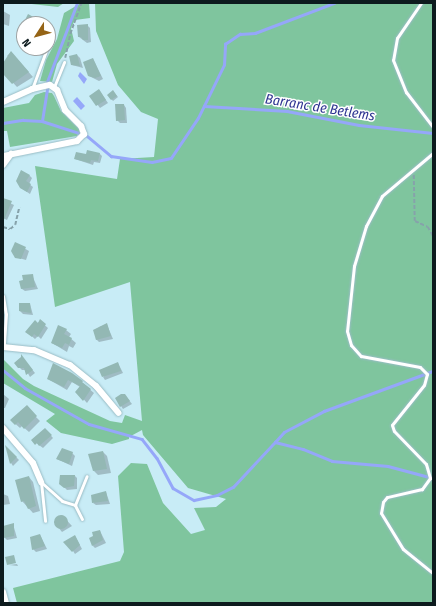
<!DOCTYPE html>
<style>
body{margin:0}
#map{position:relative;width:436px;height:606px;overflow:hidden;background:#c8ecf6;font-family:"Fira Sans Condensed",sans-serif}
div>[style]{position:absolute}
.green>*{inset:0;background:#7fc59e}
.water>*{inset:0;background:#95a7f9}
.shadow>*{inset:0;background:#0003}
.stream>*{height:2.5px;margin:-1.25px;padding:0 1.25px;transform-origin:1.25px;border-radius:1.25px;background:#95a7f9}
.building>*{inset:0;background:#93b8b4}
.round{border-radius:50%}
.path>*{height:1.5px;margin-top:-0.75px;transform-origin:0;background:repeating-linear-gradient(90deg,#86a2aa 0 4px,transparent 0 6px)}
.roads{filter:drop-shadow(0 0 1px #99bcc5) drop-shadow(0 0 1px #99bcc5)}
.service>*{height:3px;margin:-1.5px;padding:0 1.5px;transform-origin:1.5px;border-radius:1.5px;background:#fff}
.minor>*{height:6px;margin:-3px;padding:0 3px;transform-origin:3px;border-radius:3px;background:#fff}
span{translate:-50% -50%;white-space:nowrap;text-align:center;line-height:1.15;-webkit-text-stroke:3px #fff;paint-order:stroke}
.water-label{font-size:14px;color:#2e3591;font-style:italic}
.frame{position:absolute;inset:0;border:4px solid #0d1b1e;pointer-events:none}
.north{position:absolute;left:16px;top:16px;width:40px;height:40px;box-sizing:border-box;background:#fff;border:1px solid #9ea4a5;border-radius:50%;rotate:234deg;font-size:11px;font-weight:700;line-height:16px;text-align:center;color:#0d1b1e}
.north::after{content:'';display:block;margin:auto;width:14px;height:18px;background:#956416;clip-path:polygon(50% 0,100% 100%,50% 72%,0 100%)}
</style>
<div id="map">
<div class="green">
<i style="clip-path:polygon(23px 3px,64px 3px,58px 7px)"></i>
<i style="clip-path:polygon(81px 3px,89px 3px,90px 18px,75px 20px,71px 28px,74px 41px,57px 64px,52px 82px,40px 81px,46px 60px,57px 39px,64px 13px)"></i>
<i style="clip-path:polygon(95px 3px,433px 3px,433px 603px,17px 603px,13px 588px,120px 561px,124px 552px,118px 476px,131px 463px,147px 464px,163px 503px,191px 534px,205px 530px,194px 508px,216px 507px,226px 499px,188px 488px,143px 435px,142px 430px,129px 437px,129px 439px,112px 444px,61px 433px,46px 421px,55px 414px,3px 383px,3px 359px,23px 379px,34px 386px,110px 421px,122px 423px,125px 415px,142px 421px,130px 282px,55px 307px,35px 166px,117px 179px,120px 159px,154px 157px,158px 119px,141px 112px,118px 85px,96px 31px)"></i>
<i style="clip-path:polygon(44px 92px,52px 93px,54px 96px,61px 111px,80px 130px,77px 136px,10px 147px,7px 131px,3px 131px,3px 108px,29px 103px,35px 95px)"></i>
</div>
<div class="water">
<i style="clip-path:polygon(80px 72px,87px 79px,84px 84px,78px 76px)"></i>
<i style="clip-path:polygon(77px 97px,85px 106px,81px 110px,73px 101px)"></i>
</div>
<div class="shadow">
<i style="clip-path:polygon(3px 11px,10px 15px,9px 26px,3px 24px)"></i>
<i style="clip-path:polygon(87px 25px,90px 28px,91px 42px,87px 43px,79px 37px)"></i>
<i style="clip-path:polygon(11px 52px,33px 77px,17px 87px,3px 72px,3px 64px,10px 58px,7px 56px)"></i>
<i style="clip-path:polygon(77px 55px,80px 58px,83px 68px,72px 65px)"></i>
<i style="clip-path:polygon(93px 59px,103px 79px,99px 81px,89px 76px)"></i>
<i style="clip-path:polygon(99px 90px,108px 103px,100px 108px,91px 96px)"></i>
<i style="clip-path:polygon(113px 91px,118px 97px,113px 101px,108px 95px)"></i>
<i style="clip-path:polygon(124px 105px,126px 108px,127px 123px,120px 123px,117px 120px)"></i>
<i style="clip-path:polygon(99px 153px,102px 156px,100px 163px,94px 162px,93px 165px,75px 159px)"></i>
<i style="clip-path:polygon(29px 175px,32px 178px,29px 184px,33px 187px,30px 194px,21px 188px)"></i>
<i style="clip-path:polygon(3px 200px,14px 205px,7px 220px,3px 218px)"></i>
<i style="clip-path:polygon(15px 243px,29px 251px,26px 260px,15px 257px)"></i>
<i style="clip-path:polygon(32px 275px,38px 289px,25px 291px,22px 289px,24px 281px)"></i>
<i style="clip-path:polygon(30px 304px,33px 315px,23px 314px,20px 311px)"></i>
<i style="clip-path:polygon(40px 321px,48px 328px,41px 339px,38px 336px,35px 339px,27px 332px)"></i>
<i style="clip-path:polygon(107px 325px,113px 339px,99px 342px,96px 339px,99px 327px)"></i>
<i style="clip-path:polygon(66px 330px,71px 334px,69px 337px,76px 343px,73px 348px,69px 346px,67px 352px,52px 343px)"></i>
<i style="clip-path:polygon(22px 357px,35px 373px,30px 377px,26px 370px,22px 370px,15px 363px)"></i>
<i style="clip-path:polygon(118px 363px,123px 373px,105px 380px,103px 377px)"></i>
<i style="clip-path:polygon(72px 374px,94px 393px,87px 403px,77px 392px,80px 387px,72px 382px,67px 390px,48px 379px)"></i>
<i style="clip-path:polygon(3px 394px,9px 399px,5px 408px,3px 408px)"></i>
<i style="clip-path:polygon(125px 395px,132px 404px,123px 409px,121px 406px)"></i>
<i style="clip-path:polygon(26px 407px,40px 421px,29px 432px,22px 426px,20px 428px,11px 420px)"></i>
<i style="clip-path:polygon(45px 429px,53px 438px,43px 448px,32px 440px)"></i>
<i style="clip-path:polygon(7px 448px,19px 460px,13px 466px,11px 463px)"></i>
<i style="clip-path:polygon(103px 452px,107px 456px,111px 473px,98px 475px,94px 471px)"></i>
<i style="clip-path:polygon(72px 453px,75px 456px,72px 466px,57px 459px)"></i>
<i style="clip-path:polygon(75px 476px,77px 478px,77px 489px,67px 490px,60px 483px)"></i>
<i style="clip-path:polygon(29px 477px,33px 482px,40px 511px,33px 513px,22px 501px)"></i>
<i style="clip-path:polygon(106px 492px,110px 504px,96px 505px,93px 503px)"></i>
<i style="clip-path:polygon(3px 494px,8px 496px,10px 504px,3px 505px)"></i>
<i style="clip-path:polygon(62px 515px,72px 526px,62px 532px,54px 522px)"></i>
<i style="clip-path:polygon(13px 524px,17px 538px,7px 540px,3px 536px,3px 527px)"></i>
<i style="clip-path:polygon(100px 531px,106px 543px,95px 548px,93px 546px,94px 537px)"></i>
<i style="clip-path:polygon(40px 535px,47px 549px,36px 552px,33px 549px)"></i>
<i style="clip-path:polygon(75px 536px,82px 549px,75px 554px,73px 551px)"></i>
<i style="clip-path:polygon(17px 564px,18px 566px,9px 565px)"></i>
</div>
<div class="stream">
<i style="left:47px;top:82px;width:85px;rotate:-69.2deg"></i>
<i style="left:204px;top:106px;width:83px;rotate:3.4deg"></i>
<i style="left:287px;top:111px;width:73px;rotate:11deg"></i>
<i style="left:359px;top:125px;width:74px;rotate:6.2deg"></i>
<i style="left:42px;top:121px;width:32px;rotate:-81deg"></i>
<i style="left:3px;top:123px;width:20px;rotate:-9deg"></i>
<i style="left:23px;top:120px;width:19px;rotate:3deg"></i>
<i style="left:42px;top:121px;width:39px;rotate:18deg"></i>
<i style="left:86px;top:135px;width:33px;rotate:40deg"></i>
<i style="left:111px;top:156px;width:41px;rotate:8.3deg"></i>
<i style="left:152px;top:162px;width:19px;rotate:-12deg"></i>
<i style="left:171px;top:158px;width:48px;rotate:-56deg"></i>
<i style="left:198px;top:118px;width:59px;rotate:-63.9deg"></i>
<i style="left:224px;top:65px;width:21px;rotate:-87deg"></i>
<i style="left:225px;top:44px;width:18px;rotate:-34deg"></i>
<i style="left:240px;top:34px;width:15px;rotate:-4deg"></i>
<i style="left:255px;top:33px;width:85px;rotate:-20.8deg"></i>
<i style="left:3px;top:370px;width:28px;rotate:39deg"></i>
<i style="left:25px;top:388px;width:73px;rotate:29.4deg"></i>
<i style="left:89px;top:424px;width:55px;rotate:15.8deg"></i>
<i style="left:142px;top:439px;width:24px;rotate:52deg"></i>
<i style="left:157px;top:458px;width:34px;rotate:62deg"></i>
<i style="left:173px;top:488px;width:24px;rotate:30deg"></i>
<i style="left:194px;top:500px;width:24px;rotate:-12deg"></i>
<i style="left:217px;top:495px;width:18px;rotate:-27deg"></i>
<i style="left:233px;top:487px;width:62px;rotate:-47deg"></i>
<i style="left:275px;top:442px;width:29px;rotate:14deg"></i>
<i style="left:303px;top:449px;width:31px;rotate:22deg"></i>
<i style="left:332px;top:461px;width:56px;rotate:5.1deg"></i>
<i style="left:388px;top:466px;width:47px;rotate:14.9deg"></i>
<i style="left:275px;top:442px;width:13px;rotate:-48deg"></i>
<i style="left:284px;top:432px;width:45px;rotate:-27.7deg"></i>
<i style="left:324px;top:411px;width:116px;rotate:-20.2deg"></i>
</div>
<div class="building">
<i style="clip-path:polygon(28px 14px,46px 24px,23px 24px)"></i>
<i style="clip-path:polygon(88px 24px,88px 40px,83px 40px,81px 37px,78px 37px,77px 25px)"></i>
<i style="clip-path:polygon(11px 51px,29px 72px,12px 84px,3px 74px,3px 63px)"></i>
<i style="clip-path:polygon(77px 54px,80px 66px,71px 65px,69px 56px)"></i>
<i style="clip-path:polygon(93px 58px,101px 76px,95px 78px,88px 76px,83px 62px)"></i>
<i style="clip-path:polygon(99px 89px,106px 100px,96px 106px,89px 96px)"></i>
<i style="clip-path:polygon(113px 90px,117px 96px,111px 100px,107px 95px)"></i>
<i style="clip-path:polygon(115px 104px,124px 104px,125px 120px,116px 121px)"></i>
<i style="clip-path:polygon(87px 150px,100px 153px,98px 161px,91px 160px,90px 163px,74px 159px,76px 152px,86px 154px)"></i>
<i style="clip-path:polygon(21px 170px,30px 175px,26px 181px,31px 184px,27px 192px,20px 188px,16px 181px)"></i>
<i style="clip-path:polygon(3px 198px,12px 201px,3px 222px)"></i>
<i style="clip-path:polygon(15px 242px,26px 247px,21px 259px,15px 258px,11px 251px)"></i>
<i style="clip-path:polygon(33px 274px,35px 287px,21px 289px,19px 281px,23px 280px,22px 275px)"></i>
<i style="clip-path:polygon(19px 303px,30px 303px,31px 313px,19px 311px)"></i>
<i style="clip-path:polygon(40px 319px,46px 324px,38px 337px,34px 334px,32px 337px,25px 332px,35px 320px,38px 323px)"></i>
<i style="clip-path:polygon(107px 323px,111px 336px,96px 340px,93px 330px)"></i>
<i style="clip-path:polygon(58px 325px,67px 329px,64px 334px,72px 338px,69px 345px,65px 343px,62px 348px,51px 343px)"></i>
<i style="clip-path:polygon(21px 354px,33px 370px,26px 375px,24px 368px,18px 368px,14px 363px,21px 357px)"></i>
<i style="clip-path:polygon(118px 362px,121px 371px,102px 377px,99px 370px)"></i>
<i style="clip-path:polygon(53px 363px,72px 373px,83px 381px,81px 384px,82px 382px,91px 389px,83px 401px,75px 392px,80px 386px,68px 380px,64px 387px,47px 379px)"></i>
<i style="clip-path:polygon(121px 394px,125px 394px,130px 401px,120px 407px,115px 398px)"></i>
<i style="clip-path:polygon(27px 405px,37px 416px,24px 429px,18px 422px,15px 425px,10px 420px)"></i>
<i style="clip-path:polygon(45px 428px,52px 435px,39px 446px,37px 443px,35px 445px,31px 440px)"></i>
<i style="clip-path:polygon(5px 445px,17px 457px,10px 464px)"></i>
<i style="clip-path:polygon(62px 448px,73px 452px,69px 464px,56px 459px)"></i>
<i style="clip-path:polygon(103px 451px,107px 469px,93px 471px,88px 454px)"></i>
<i style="clip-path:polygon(60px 475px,75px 475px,74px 486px,64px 488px,59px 484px)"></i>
<i style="clip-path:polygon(29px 476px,36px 506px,28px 509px,24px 501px,21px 502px,15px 480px)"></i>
<i style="clip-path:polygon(106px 491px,108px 501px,92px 503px,91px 495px)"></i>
<i class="round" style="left:54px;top:515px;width:14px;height:14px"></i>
<i style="clip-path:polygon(14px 523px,14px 536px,3px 538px,3px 526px)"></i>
<i style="clip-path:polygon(100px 530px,103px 540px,92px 546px,89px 538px,93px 536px,92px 532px)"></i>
<i style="clip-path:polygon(40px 534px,45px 546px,32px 550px,30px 537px)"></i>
<i style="clip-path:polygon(75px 535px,80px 545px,72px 552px,63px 542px)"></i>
<i style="clip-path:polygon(14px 555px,16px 563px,7px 565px,5px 557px)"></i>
</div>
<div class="path">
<i style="left:65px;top:58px;width:25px;rotate:-78deg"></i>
<i style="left:70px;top:34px;width:33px;rotate:-70deg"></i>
<i style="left:414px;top:175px;width:46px;rotate:88.8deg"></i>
<i style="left:415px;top:221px;width:14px;rotate:25deg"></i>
<i style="left:428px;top:227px;width:10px;rotate:61deg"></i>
<i style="left:3px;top:227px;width:7px;rotate:16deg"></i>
<i style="left:10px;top:229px;width:6px;rotate:-39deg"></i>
<i style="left:15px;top:225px;width:18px;rotate:-77deg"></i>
</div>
<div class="roads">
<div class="service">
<i style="left:421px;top:3px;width:42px;rotate:124.4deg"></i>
<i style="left:397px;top:38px;width:22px;rotate:100deg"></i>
<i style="left:393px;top:60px;width:35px;rotate:68deg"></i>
<i style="left:406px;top:92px;width:44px;rotate:52.4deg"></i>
<i style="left:54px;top:87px;width:27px;rotate:-68deg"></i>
<i style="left:32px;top:89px;width:44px;rotate:-69.9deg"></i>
<i style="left:433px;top:153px;width:67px;rotate:139.9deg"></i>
<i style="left:382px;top:196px;width:34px;rotate:118deg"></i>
<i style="left:366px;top:226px;width:42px;rotate:106.7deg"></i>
<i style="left:354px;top:266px;width:65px;rotate:96.1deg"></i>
<i style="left:347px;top:331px;width:15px;rotate:74deg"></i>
<i style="left:351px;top:345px;width:15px;rotate:48deg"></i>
<i style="left:361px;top:356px;width:60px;rotate:10.6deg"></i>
<i style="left:420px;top:367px;width:10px;rotate:45deg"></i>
<i style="left:427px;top:374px;width:11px;rotate:105deg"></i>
<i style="left:424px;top:385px;width:51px;rotate:128.7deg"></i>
<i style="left:392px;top:425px;width:6px;rotate:72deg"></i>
<i style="left:394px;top:431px;width:46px;rotate:45.9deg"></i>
<i style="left:426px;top:464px;width:15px;rotate:74deg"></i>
<i style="left:430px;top:478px;width:14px;rotate:126deg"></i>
<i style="left:422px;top:489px;width:36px;rotate:167deg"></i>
<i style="left:387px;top:497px;width:6px;rotate:129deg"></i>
<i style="left:383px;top:502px;width:11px;rotate:100deg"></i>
<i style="left:381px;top:513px;width:42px;rotate:58.6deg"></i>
<i style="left:403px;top:549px;width:38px;rotate:39deg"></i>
<i style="left:3px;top:296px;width:18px;rotate:81deg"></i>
<i style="left:6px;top:314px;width:32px;rotate:94deg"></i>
<i style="left:41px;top:482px;width:28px;rotate:42deg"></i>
<i style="left:62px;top:501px;width:14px;rotate:17deg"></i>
<i style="left:41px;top:482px;width:39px;rotate:84deg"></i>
<i style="left:82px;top:519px;width:16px;rotate:-117deg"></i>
<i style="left:75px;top:505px;width:31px;rotate:-68deg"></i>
</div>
<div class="minor">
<i style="left:3px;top:102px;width:32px;rotate:-24deg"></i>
<i style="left:32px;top:89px;width:18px;rotate:-13deg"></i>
<i style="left:50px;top:85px;width:9px;rotate:36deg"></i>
<i style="left:57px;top:90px;width:22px;rotate:68deg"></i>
<i style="left:65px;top:110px;width:23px;rotate:45deg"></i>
<i style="left:81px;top:126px;width:9px;rotate:69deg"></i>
<i style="left:84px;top:134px;width:10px;rotate:135deg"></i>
<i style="left:77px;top:141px;width:76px;rotate:168.5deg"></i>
<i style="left:3px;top:165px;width:14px;rotate:-54deg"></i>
<i style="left:3px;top:347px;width:31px;rotate:6deg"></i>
<i style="left:34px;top:350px;width:39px;rotate:23deg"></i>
<i style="left:70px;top:365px;width:33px;rotate:39deg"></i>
<i style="left:96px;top:386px;width:35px;rotate:50deg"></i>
<i style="left:3px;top:428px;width:46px;rotate:49.4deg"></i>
<i style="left:33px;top:463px;width:21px;rotate:67deg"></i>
<i style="left:3px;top:592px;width:11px;rotate:75deg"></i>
</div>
</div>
<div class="water-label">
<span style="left:320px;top:108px;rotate:9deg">Barranc de Betlems</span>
</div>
<div class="frame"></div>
<div class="north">N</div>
</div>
